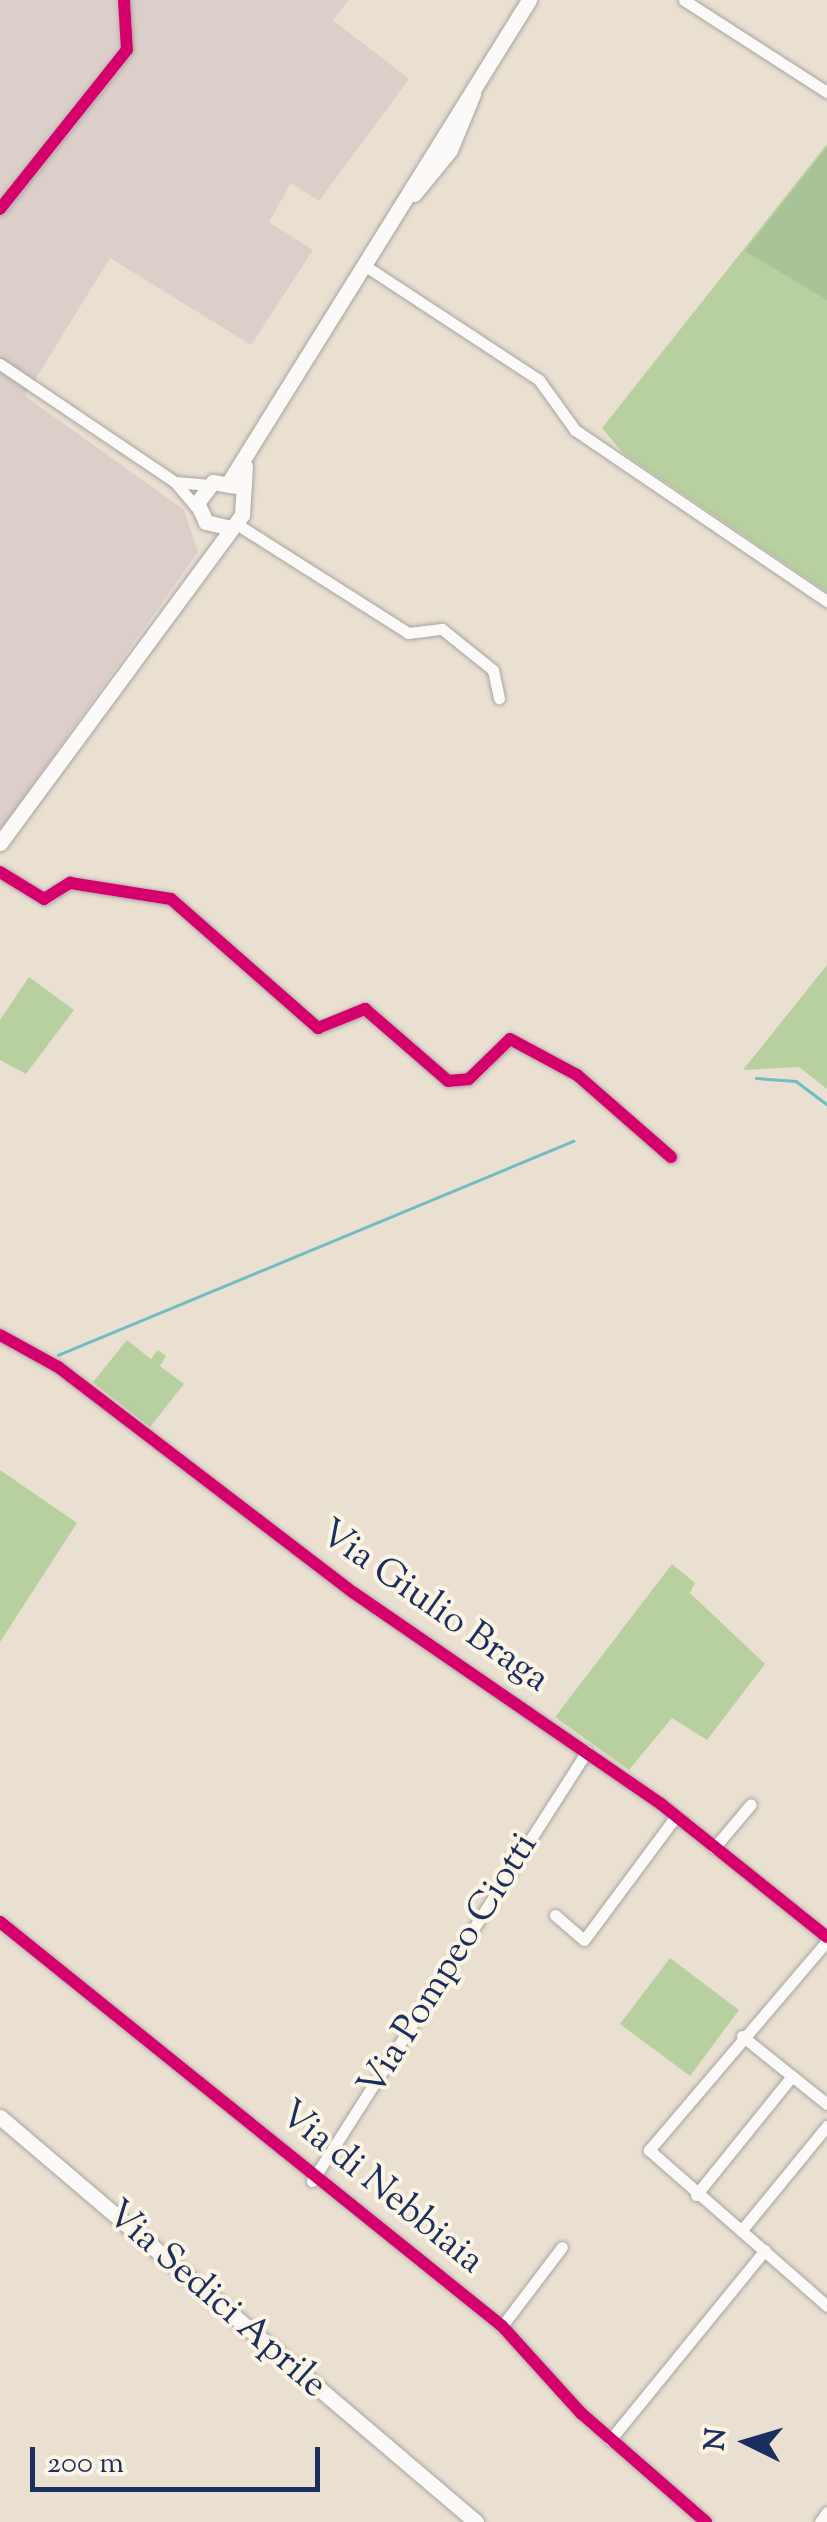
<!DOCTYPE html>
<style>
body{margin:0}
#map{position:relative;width:827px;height:2522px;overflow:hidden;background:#eae0d2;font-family:"Sorts Mill Goudy",serif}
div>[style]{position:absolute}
.industrial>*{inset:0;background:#dccec8}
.green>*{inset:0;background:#b8d09f}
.forest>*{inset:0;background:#a9c297}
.stream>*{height:2.5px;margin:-1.25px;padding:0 1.25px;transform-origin:1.25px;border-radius:1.25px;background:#72bcc3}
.roads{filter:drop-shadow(0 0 2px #a7a4a2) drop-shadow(0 0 2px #a7a4a2)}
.street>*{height:11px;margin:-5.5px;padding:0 5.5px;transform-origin:5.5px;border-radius:5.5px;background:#fcfaf8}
.secondary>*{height:15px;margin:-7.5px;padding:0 7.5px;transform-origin:7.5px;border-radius:7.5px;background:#fcfaf8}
.cycleway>*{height:12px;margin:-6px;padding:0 6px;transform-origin:6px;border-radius:6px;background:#d6006c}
span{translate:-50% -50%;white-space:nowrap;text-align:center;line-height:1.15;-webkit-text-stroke:8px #fcf5e5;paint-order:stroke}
.street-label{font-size:38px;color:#1b2f5e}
.north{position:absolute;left:697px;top:2392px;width:100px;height:100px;-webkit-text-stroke:8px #fcf5e5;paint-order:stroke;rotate:275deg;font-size:28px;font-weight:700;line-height:40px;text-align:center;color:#1b2f5e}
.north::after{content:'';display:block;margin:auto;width:35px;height:45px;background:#1b2f5e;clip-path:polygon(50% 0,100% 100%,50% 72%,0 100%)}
.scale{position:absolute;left:30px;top:2447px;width:290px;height:45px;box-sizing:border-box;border:5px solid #1b2f5e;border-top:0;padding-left:12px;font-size:30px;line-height:35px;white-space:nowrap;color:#1b2f5e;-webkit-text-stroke:8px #fcf5e5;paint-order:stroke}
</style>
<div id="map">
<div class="industrial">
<i style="clip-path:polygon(0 0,349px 0,333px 20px,409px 79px,319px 201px,291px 183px,269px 222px,313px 250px,251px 345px,110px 258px,25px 396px,184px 510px,198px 552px,0 831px)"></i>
</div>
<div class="green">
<i style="clip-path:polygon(827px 144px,827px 592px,623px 453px,602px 428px)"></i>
<i style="clip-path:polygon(827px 965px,827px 1089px,799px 1067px,743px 1070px)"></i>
<i style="clip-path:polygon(29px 977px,74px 1010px,26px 1074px,0 1060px,0 1020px)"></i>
<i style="clip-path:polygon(127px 1340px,151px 1359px,158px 1350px,166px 1356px,160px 1366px,184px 1384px,150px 1427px,93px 1382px)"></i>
<i style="clip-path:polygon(0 1470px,77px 1523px,0 1642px)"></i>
<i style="clip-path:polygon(672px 1564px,695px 1583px,690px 1593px,765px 1664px,707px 1740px,672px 1718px,629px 1770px,555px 1717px)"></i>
<i style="clip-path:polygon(670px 1958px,739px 2010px,690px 2076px,620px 2024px)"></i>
</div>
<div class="forest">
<i style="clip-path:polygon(827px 147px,827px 300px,745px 251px)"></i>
</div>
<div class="stream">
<i style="left:756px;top:1078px;width:40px;rotate:4.3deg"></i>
<i style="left:796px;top:1081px;width:39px;rotate:37deg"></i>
<i style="left:58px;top:1355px;width:558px;rotate:-22.56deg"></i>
</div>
<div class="roads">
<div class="street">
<i style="left:684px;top:0;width:170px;rotate:32.8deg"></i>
<i style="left:0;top:209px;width:203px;rotate:-51.4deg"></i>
<i style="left:127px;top:50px;width:50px;rotate:-93.4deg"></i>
<i style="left:364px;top:265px;width:209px;rotate:33.3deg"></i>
<i style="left:539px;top:380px;width:62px;rotate:54.2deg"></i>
<i style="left:575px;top:430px;width:305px;rotate:34.2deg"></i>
<i style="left:0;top:364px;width:211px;rotate:34deg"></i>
<i style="left:175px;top:482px;width:34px;rotate:50deg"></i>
<i style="left:175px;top:482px;width:32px;rotate:5deg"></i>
<i style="left:235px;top:523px;width:205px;rotate:32.4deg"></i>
<i style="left:408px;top:633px;width:34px;rotate:-7deg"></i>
<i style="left:442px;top:629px;width:65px;rotate:38.8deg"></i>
<i style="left:493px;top:670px;width:29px;rotate:78deg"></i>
<i style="left:0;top:872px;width:52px;rotate:31.5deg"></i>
<i style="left:44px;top:899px;width:31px;rotate:-32deg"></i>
<i style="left:70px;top:883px;width:102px;rotate:9deg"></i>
<i style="left:171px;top:899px;width:196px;rotate:41.3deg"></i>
<i style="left:318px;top:1028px;width:51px;rotate:-22deg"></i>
<i style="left:365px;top:1009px;width:110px;rotate:40.9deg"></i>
<i style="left:448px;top:1081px;width:21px;rotate:-5deg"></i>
<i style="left:469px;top:1079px;width:57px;rotate:-44.3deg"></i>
<i style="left:510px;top:1039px;width:76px;rotate:28.2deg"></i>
<i style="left:577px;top:1075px;width:125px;rotate:41.1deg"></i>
<i style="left:0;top:1335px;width:66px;rotate:28.9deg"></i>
<i style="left:58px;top:1367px;width:372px;rotate:37.4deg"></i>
<i style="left:354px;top:1593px;width:373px;rotate:34.5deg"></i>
<i style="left:661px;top:1804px;width:213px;rotate:38.7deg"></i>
<i style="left:714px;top:1848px;width:57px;rotate:-49.9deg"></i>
<i style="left:555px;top:1915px;width:38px;rotate:41deg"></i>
<i style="left:584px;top:1940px;width:154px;rotate:-53.4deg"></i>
<i style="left:0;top:1922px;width:644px;rotate:38.83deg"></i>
<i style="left:502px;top:2326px;width:118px;rotate:47.8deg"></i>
<i style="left:581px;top:2413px;width:166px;rotate:41.1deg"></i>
<i style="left:827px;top:1941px;width:275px;rotate:130.4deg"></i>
<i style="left:649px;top:2150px;width:237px;rotate:41.2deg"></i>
<i style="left:742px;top:2036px;width:109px;rotate:38.7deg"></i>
<i style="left:312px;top:2181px;width:510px;rotate:-57.4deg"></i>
<i style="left:696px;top:2195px;width:153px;rotate:-51.1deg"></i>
<i style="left:741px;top:2231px;width:136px;rotate:-50.7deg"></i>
<i style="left:502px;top:2326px;width:99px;rotate:-52.8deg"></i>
<i style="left:610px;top:2440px;width:245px;rotate:-50.8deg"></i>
<i style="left:820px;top:2522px;width:12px;rotate:-55deg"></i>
</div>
<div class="secondary">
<i style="left:414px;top:194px;width:57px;rotate:-50.7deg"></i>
<i style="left:450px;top:150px;width:61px;rotate:-67.7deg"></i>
<i style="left:229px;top:482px;width:568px;rotate:-58.1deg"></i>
<i style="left:227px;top:527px;width:22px;rotate:-167deg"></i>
<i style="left:206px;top:522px;width:21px;rotate:-115deg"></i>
<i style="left:197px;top:503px;width:26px;rotate:-53deg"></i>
<i style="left:213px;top:482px;width:22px;rotate:10deg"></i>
<i style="left:0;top:843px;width:408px;rotate:-53.6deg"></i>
<i style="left:242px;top:515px;width:49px;rotate:-86.5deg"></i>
<i style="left:0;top:2117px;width:625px;rotate:40.39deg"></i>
</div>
</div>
<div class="cycleway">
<i style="left:0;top:209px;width:203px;rotate:-51.4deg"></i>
<i style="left:127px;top:50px;width:50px;rotate:-93.4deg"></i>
<i style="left:0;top:872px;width:52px;rotate:31.5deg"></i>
<i style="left:44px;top:899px;width:31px;rotate:-32deg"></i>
<i style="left:70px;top:883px;width:102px;rotate:9deg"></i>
<i style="left:171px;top:899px;width:196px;rotate:41.3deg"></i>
<i style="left:318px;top:1028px;width:51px;rotate:-22deg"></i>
<i style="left:365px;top:1009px;width:110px;rotate:40.9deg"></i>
<i style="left:448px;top:1081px;width:21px;rotate:-5deg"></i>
<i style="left:469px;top:1079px;width:57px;rotate:-44.3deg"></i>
<i style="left:510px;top:1039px;width:76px;rotate:28.2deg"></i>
<i style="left:577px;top:1075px;width:125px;rotate:41.1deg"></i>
<i style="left:0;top:1335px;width:66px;rotate:28.9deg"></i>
<i style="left:58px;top:1367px;width:372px;rotate:37.4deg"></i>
<i style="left:354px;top:1593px;width:373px;rotate:34.5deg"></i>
<i style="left:661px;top:1804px;width:213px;rotate:38.7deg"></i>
<i style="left:0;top:1922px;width:644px;rotate:38.83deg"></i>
<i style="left:502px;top:2326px;width:118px;rotate:47.8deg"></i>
<i style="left:581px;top:2413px;width:166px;rotate:41.1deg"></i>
</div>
<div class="street-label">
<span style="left:433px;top:1608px;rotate:35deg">Via Giulio Braga</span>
<span style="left:450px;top:1966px;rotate:-58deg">Via Pompeo Ciotti</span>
<span style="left:380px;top:2189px;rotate:39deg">Via di Nebbiaia</span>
<span style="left:215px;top:2301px;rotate:41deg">Via Sedici Aprile</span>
</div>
<div class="north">N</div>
<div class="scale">200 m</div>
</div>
